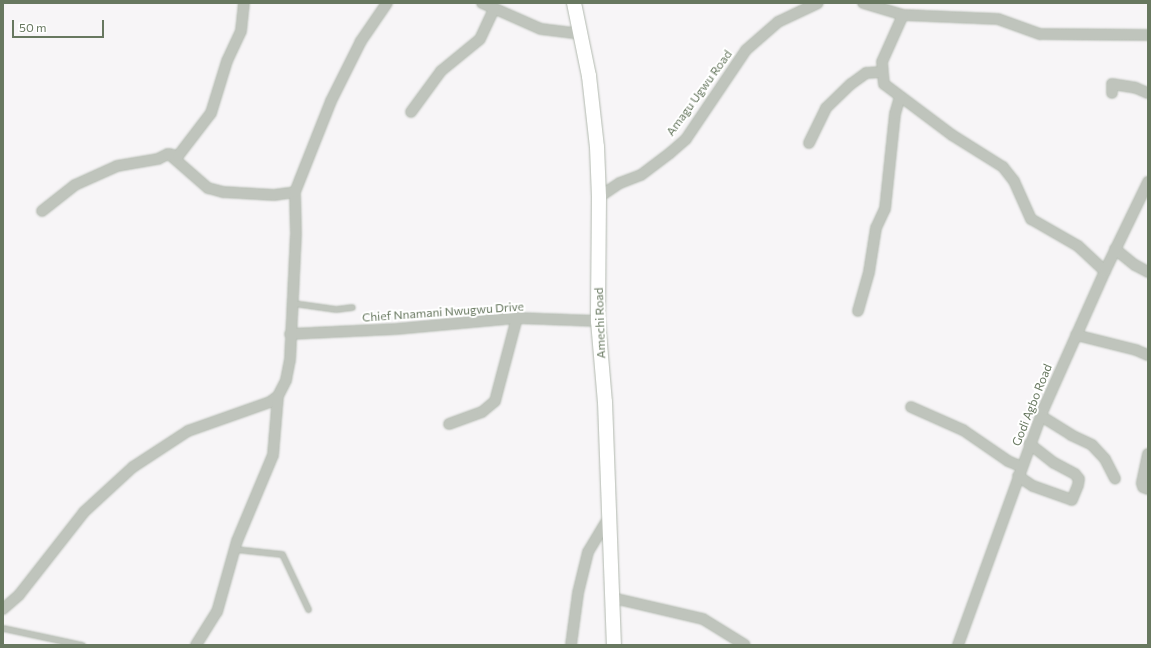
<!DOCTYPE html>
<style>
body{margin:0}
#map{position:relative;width:1151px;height:648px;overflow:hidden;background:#f7f5f7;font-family:Commissioner,sans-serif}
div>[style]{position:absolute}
.roads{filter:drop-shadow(0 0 1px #b2b9af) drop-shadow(0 0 1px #b2b9af)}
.service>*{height:5px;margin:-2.5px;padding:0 2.5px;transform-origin:2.5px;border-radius:2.5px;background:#bfc4bc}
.minor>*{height:10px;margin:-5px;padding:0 5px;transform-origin:5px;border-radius:5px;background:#bfc4bc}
.secondary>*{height:14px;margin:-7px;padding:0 7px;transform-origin:7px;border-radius:7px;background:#fff}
span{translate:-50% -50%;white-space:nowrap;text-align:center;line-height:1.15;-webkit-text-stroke:4px #fff;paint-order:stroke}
.street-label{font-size:12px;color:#687860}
.frame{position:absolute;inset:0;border:4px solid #687860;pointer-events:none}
.scale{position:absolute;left:12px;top:20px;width:92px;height:18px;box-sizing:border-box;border:2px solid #687860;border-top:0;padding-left:5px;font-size:12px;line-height:14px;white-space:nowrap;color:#687860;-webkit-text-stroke:3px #fff;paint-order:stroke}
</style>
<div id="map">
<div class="roads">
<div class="service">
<i style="left:293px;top:303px;width:43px;rotate:7.9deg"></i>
<i style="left:336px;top:309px;width:16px;rotate:-7deg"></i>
<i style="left:235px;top:549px;width:47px;rotate:6.1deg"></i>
<i style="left:282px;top:554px;width:61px;rotate:64.7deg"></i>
<i style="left:3px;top:628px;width:81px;rotate:12.1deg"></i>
</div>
<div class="minor">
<i style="left:482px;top:3px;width:64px;rotate:23.8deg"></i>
<i style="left:541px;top:29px;width:41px;rotate:7deg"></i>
<i style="left:863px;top:3px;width:42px;rotate:16.7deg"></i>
<i style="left:903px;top:15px;width:95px;rotate:2.4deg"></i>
<i style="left:998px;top:19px;width:45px;rotate:19.7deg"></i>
<i style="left:1040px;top:34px;width:108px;rotate:0.5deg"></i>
<i style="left:903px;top:15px;width:51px;rotate:114.1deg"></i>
<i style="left:882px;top:62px;width:22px;rotate:85deg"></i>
<i style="left:884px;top:84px;width:85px;rotate:36.9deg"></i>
<i style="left:952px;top:135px;width:60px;rotate:32.1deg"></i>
<i style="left:1003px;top:167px;width:18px;rotate:52deg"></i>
<i style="left:1014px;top:181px;width:42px;rotate:65.9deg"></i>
<i style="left:1031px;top:219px;width:54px;rotate:29.9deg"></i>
<i style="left:1078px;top:246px;width:37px;rotate:43deg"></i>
<i style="left:1112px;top:93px;width:9px;rotate:-90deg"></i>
<i style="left:1112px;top:84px;width:24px;rotate:9deg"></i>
<i style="left:1136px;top:88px;width:13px;rotate:23deg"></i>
<i style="left:411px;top:112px;width:51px;rotate:-53.8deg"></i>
<i style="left:441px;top:71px;width:50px;rotate:-39.4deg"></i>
<i style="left:480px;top:39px;width:33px;rotate:-65deg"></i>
<i style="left:809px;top:143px;width:39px;rotate:-64deg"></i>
<i style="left:826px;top:108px;width:35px;rotate:-44deg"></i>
<i style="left:851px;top:84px;width:19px;rotate:-36deg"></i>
<i style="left:866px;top:73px;width:15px;rotate:-4deg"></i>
<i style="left:169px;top:154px;width:52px;rotate:41.1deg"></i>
<i style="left:208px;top:188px;width:16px;rotate:15deg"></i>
<i style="left:223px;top:192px;width:51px;rotate:3.4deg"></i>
<i style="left:274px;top:195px;width:21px;rotate:-8deg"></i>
<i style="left:599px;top:197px;width:25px;rotate:-34deg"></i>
<i style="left:620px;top:183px;width:22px;rotate:-21deg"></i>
<i style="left:641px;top:175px;width:36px;rotate:-37deg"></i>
<i style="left:670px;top:153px;width:21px;rotate:-41deg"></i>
<i style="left:686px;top:139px;width:107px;rotate:-56deg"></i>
<i style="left:746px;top:50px;width:43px;rotate:-41.2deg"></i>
<i style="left:778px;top:22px;width:44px;rotate:-25.4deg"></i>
<i style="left:42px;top:211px;width:42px;rotate:-38.2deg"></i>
<i style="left:75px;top:185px;width:46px;rotate:-24.3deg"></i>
<i style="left:117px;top:166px;width:42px;rotate:-9.7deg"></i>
<i style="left:158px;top:159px;width:11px;rotate:-27deg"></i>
<i style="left:168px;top:154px;width:10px;rotate:11deg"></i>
<i style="left:178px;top:156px;width:54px;rotate:-52.5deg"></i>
<i style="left:211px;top:113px;width:54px;rotate:-72.9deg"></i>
<i style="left:227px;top:61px;width:33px;rotate:-65deg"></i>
<i style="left:241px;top:31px;width:28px;rotate:-84deg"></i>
<i style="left:1115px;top:249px;width:26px;rotate:39deg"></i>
<i style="left:1135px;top:265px;width:15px;rotate:28deg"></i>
<i style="left:858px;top:311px;width:41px;rotate:-74.2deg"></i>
<i style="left:869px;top:272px;width:45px;rotate:-81deg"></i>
<i style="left:876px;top:228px;width:21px;rotate:-65deg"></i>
<i style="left:885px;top:209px;width:96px;rotate:-84deg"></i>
<i style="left:895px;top:114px;width:18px;rotate:-74deg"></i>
<i style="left:290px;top:334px;width:106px;rotate:-2.7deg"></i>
<i style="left:396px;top:329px;width:121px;rotate:-5.2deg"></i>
<i style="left:517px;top:318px;width:81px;rotate:2.1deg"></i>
<i style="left:1076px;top:335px;width:62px;rotate:14deg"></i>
<i style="left:1136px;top:350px;width:13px;rotate:23deg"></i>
<i style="left:911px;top:407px;width:57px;rotate:23.9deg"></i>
<i style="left:963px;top:430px;width:55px;rotate:34.6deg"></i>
<i style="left:1008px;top:461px;width:15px;rotate:23deg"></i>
<i style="left:1041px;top:416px;width:36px;rotate:32deg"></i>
<i style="left:1071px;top:435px;width:23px;rotate:25deg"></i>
<i style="left:1092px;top:445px;width:19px;rotate:47deg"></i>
<i style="left:1105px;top:459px;width:22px;rotate:63deg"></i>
<i style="left:449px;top:424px;width:35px;rotate:-20deg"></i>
<i style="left:482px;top:412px;width:17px;rotate:-40deg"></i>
<i style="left:495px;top:401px;width:86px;rotate:-75.2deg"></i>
<i style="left:1148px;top:454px;width:30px;rotate:102deg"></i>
<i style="left:1142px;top:483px;width:4px;rotate:76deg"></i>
<i style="left:1143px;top:487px;width:5px;rotate:22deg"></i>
<i style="left:1018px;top:476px;width:18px;rotate:34deg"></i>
<i style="left:1033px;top:486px;width:41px;rotate:19.7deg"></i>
<i style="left:1072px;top:500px;width:16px;rotate:-68deg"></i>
<i style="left:1078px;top:485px;width:6px;rotate:-81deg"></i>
<i style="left:1079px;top:479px;width:6px;rotate:-129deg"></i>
<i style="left:1075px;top:474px;width:24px;rotate:-152deg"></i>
<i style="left:1054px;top:463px;width:31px;rotate:-142deg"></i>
<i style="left:613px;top:598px;width:92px;rotate:13.1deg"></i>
<i style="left:703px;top:619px;width:49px;rotate:31.8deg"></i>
<i style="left:3px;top:609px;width:21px;rotate:-41deg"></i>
<i style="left:19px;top:595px;width:105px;rotate:-51.9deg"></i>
<i style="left:84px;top:512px;width:67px;rotate:-42.6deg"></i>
<i style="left:133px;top:467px;width:66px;rotate:-33.2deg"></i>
<i style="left:188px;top:431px;width:87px;rotate:-19.5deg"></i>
<i style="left:270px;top:402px;width:10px;rotate:-37deg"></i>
<i style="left:196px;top:645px;width:39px;rotate:-58deg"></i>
<i style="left:217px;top:612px;width:74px;rotate:-74.3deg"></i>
<i style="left:237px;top:541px;width:93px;rotate:-67.3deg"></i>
<i style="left:273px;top:455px;width:59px;rotate:-85.2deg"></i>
<i style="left:278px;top:396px;width:18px;rotate:-63deg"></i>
<i style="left:286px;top:380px;width:20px;rotate:-79deg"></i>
<i style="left:290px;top:360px;width:126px;rotate:-87.3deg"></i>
<i style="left:296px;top:234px;width:42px;rotate:-91.4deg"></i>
<i style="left:295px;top:192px;width:98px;rotate:-68.4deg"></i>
<i style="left:331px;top:101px;width:67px;rotate:-63.4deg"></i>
<i style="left:361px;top:41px;width:46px;rotate:-55.6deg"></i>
<i style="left:571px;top:645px;width:52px;rotate:-82.3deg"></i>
<i style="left:578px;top:593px;width:42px;rotate:-76.3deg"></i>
<i style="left:588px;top:552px;width:39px;rotate:-59deg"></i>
<i style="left:958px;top:645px;width:252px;rotate:-70.1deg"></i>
<i style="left:1044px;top:408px;width:150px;rotate:-66deg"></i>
<i style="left:1105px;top:271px;width:99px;rotate:-64.2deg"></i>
</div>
<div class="secondary">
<i style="left:574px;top:3px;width:75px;rotate:78.4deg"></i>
<i style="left:589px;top:76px;width:71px;rotate:83.6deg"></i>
<i style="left:597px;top:147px;width:50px;rotate:87.7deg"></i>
<i style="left:599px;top:197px;width:124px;rotate:90.5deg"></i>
<i style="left:598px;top:321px;width:81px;rotate:85.1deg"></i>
<i style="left:605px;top:402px;width:243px;rotate:87.9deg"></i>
</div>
</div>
<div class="street-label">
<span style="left:699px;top:93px;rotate:-54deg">Amagu Ugwu Road</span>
<span style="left:443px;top:312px;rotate:-4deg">Chief Nnamani Nwugwu Drive</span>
<span style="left:600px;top:323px;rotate:-92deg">Amechi Road</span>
<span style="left:1032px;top:405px;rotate:-68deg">Godi Agbo Road</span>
</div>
<div class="frame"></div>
<div class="scale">50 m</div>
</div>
